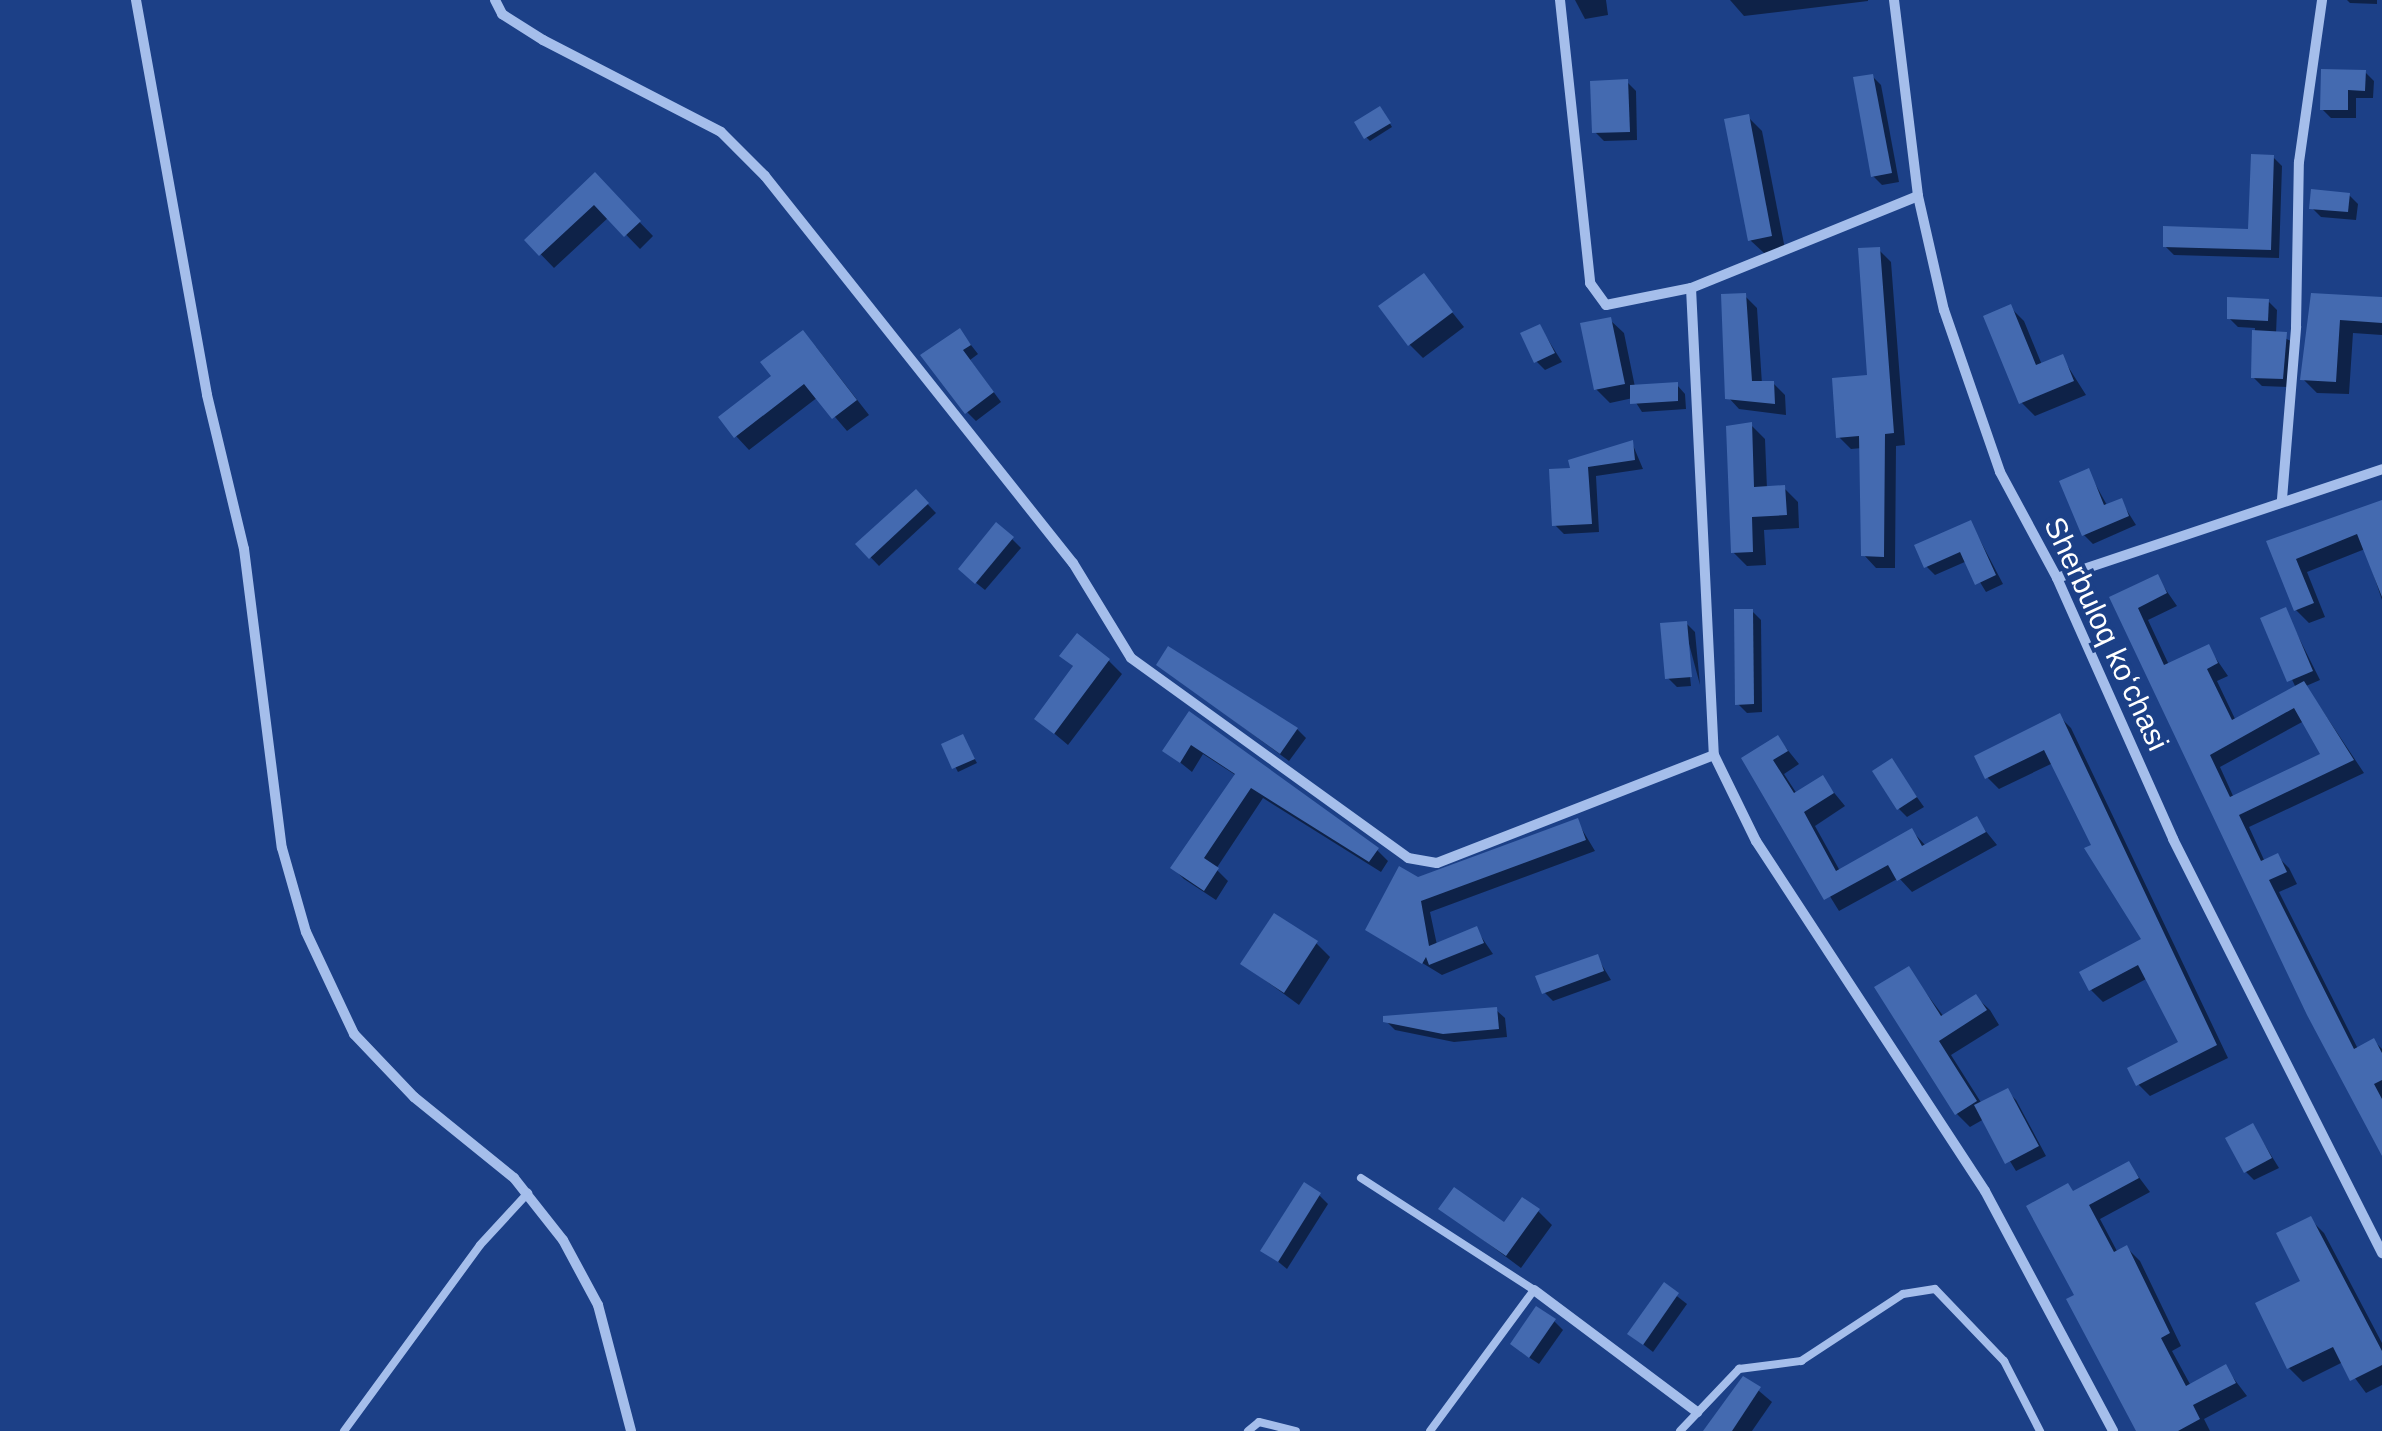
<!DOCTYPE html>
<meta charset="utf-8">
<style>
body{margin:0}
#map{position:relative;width:2382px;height:1431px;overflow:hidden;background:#1c4087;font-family:Helvetica,sans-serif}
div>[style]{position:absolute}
.shadow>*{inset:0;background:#0007}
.building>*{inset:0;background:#446ab0}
.lane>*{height:8px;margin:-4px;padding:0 4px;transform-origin:4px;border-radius:4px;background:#a5beeb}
.street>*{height:10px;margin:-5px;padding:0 5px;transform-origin:5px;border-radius:5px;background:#a5beeb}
span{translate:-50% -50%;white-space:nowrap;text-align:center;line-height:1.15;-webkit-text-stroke:8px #1c4087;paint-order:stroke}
.street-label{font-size:30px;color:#fff}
</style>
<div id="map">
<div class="shadow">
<i style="clip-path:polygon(1575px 0,1606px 0,1608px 15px,1585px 19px)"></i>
<i style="clip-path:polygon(1730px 0,1868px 0,1868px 1px,1744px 16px)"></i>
<i style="clip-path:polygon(2347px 0,2377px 0,2377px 4px,2350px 3px)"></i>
<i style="clip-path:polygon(2365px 72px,2374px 81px,2373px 98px,2356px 98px,2356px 118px,2331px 118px,2322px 109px)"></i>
<i style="clip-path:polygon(1872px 76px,1881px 85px,1899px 182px,1882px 185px,1873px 176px)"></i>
<i style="clip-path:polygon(1627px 82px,1636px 91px,1637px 140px,1604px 141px,1595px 132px)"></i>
<i style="clip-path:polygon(1383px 112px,1392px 127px,1370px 141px,1366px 137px)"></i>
<i style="clip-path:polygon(1748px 117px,1762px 131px,1785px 249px,1764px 253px,1750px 240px)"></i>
<i style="clip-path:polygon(2273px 157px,2282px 166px,2279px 258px,2174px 255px,2165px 246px,2250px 232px)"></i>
<i style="clip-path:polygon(595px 176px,653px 236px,640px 249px,609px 217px,554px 268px,527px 240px)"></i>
<i style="clip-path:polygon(2349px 195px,2358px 204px,2356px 220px,2321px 217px,2312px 208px)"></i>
<i style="clip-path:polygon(1879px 250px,1891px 262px,1905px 445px,1896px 446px,1895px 568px,1876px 568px,1864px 555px,1862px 448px,1851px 449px,1839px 437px,1870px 378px)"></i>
<i style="clip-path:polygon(1423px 276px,1464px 327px,1423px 358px,1409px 344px)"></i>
<i style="clip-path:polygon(1745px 296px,1757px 308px,1762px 384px,1773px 383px,1785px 395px,1786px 415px,1739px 409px,1728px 397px)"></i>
<i style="clip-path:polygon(2313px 296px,2382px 299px,2382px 335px,2353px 333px,2349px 394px,2317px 393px,2303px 379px)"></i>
<i style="clip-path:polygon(2268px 301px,2277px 310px,2276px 334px,2295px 343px,2291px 387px,2262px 386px,2253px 377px,2255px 328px,2238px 327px,2229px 318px)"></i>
<i style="clip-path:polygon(2010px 307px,2024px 321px,2042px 365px,2062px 357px,2086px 395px,2035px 416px,2021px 402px)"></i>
<i style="clip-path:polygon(1610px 320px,1624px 333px,1635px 387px,1677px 385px,1685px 394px,1686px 409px,1642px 412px,1633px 398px,1610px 403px,1596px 389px)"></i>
<i style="clip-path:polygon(1540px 327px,1562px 362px,1545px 370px,1536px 361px)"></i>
<i style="clip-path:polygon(960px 331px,978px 354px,970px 360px,1001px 402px,976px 421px,967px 412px)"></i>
<i style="clip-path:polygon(816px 347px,869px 415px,847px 431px,818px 397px,749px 450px,736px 436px)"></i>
<i style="clip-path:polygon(1751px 425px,1765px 439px,1767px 489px,1784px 488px,1798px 502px,1799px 528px,1764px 530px,1766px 565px,1747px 566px,1733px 552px)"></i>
<i style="clip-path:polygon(1632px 443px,1643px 469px,1596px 476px,1599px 532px,1564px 534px,1555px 525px,1573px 470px)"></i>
<i style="clip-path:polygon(2088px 471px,2108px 507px,2121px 501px,2136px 525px,2093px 544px,2084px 535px)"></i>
<i style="clip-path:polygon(916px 492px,936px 513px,879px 566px,859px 545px)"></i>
<i style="clip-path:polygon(2382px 502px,2382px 600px,2365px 549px,2307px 572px,2325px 617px,2309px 623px,2296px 610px,2269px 543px)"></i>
<i style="clip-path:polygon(1971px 523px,2003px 584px,1986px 592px,1967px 561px,1935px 575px,1926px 566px)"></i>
<i style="clip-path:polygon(1012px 539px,1021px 548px,985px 590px,970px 578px)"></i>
<i style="clip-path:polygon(evenodd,2157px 577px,2177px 606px,2148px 620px,2169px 665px,2208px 647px,2228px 676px,2217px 681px,2236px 721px,2296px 688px,2263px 619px,2285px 610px,2320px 680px,2306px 686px,2364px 773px,2249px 827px,2265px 862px,2277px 856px,2289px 868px,2297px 884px,2279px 892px,2358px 1049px,2374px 1041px,2382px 1049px,2382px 1151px,2112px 599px,2157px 577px,2304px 721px,2324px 755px,2234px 798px,2220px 767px,2304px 721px)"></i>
<i style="clip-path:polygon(1752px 611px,1761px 620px,1762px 712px,1747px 713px,1738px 704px)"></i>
<i style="clip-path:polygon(1686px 623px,1695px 632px,1700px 685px,1685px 629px,1691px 686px,1677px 687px,1668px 678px)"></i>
<i style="clip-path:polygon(1063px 656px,1109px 661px,1122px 674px,1068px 745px,1037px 719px,1075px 668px)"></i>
<i style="clip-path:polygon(1159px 665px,1297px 729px,1306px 738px,1289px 761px)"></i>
<i style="clip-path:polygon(1190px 714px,1377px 850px,1388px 861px,1381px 872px,1263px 798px,1216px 869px,1228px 881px,1216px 900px,1184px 879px,1173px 868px,1237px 776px,1203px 754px,1192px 772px,1166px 751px)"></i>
<i style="clip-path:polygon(2059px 716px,2071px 728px,2228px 1058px,2150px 1096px,2138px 1084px,2182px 1043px,2148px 978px,2103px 1002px,2091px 990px,2145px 940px,2053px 763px,1999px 789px,1987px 777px)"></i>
<i style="clip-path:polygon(962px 737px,977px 763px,958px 772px,944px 746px)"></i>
<i style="clip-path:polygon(1778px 738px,1799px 764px,1784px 774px,1797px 794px,1822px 778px,1845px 806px,1815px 826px,1840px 871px,1912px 831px,1926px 846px,1976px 819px,1997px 845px,1912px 892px,1899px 878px,1839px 911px,1745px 759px)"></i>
<i style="clip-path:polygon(1891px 761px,1924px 807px,1907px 817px,1899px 809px)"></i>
<i style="clip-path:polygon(1577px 821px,1595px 851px,1430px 912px,1437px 945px,1476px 929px,1493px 954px,1442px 975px,1368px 930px,1418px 880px)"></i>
<i style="clip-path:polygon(1316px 943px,1330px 957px,1299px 1005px,1243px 964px)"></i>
<i style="clip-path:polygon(1597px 957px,1611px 980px,1553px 1001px,1544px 992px)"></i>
<i style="clip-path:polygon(1908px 969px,1944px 1017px,1976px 997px,1990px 1010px,1999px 1025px,1951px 1055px,1982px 1104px,2007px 1091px,2016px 1100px,2046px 1156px,2016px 1171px,1984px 1119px,1970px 1127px,1957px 1114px)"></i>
<i style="clip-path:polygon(1496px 1010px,1505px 1018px,1507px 1037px,1454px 1042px,1395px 1030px,1386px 1021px)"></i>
<i style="clip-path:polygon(2253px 1126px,2279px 1168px,2254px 1180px,2246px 1172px)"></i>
<i style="clip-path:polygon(2129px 1164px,2150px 1192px,2100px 1219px,2118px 1253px,2127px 1248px,2140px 1261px,2181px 1346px,2172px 1351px,2191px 1386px,2225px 1367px,2247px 1396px,2204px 1419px,2210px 1431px,2139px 1431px,2077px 1296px,2075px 1193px)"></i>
<i style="clip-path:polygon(1319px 1195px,1328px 1204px,1287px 1269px,1264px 1250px)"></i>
<i style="clip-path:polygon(1442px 1209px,1505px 1226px,1538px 1211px,1552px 1225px,1521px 1268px)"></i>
<i style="clip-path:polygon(2310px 1219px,2324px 1233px,2382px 1343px,2382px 1385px,2366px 1393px,2343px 1362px,2303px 1382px,2289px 1368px)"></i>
<i style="clip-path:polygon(1664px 1286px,1687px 1304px,1653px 1352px,1630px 1334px)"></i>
<i style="clip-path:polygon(1554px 1321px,1563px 1330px,1539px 1364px,1521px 1352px)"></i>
<i style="clip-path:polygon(1745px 1379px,1772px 1402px,1752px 1431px,1708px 1431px)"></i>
</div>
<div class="building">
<i style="clip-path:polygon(2321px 69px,2366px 70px,2365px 91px,2348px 90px,2348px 110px,2320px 110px)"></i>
<i style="clip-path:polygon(1873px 74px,1892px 173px,1871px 177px,1853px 77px)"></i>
<i style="clip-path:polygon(1628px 79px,1630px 132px,1592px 133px,1590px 81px)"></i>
<i style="clip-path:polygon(1380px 106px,1391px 123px,1364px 139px,1354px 122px)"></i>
<i style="clip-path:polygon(1749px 114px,1772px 236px,1748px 241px,1724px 119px)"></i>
<i style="clip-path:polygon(2251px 154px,2274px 155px,2271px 250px,2163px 247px,2163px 226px,2248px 229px)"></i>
<i style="clip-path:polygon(595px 172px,641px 221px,624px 237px,594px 205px,539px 256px,524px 240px)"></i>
<i style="clip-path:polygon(2311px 189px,2350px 193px,2348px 212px,2309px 209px)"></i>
<i style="clip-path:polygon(1880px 247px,1894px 433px,1885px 434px,1884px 557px,1861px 556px,1859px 436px,1836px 438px,1832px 378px,1867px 375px,1858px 248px)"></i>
<i style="clip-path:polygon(1424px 273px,1453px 312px,1408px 346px,1378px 306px)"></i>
<i style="clip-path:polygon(1746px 293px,1752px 381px,1774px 381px,1775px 404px,1725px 399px,1721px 294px)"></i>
<i style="clip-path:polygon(2311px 293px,2382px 297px,2382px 323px,2340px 320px,2336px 382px,2300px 380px)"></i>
<i style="clip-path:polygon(2227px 297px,2269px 299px,2268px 321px,2227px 319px)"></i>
<i style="clip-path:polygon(2011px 304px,2036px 365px,2063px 354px,2074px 381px,2019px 404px,1983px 316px)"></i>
<i style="clip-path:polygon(1611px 317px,1625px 384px,1594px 390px,1580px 323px)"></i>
<i style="clip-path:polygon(1540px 324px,1555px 353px,1534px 363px,1520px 333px)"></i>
<i style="clip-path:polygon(960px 328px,971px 345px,963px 350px,994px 392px,965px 414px,920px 355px)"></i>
<i style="clip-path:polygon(803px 330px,857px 400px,832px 419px,804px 384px,734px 438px,718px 417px,771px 376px,760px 362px)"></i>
<i style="clip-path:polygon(2252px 330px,2287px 332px,2283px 379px,2251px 378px)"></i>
<i style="clip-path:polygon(1678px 382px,1678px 401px,1630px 404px,1630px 385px)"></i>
<i style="clip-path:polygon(1752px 422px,1754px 487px,1785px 485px,1787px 515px,1752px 517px,1753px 552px,1731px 553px,1726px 426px)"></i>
<i style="clip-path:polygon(1633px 440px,1635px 460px,1588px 467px,1592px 524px,1552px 526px,1549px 469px,1570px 468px,1568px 460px)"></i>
<i style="clip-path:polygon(2089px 468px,2104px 505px,2122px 498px,2129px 516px,2082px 536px,2059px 481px)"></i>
<i style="clip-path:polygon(916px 489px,929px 503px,869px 559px,855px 544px)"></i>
<i style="clip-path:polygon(2382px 500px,2382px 597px,2357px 534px,2296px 559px,2314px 603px,2294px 611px,2266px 541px)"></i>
<i style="clip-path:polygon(1971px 520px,1996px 575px,1975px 585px,1960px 552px,1924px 568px,1914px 545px)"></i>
<i style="clip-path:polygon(996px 522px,1014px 537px,975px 584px,958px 569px)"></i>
<i style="clip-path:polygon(evenodd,2158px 574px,2167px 593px,2138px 608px,2164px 665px,2209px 644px,2218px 663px,2207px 669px,2232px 720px,2304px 681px,2354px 760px,2239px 815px,2261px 861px,2278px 853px,2287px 872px,2269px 880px,2354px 1049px,2374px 1038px,2382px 1053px,2382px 1080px,2374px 1084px,2382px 1099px,2382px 1156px,2307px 1015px,2109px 597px,2158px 574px,2294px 708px,2320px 754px,2230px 797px,2210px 755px,2294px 708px)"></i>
<i style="clip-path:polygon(2286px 607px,2313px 671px,2287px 682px,2260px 618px)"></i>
<i style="clip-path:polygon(1734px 609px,1753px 609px,1754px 704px,1735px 705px)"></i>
<i style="clip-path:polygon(1687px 621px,1692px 677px,1665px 679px,1660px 623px)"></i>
<i style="clip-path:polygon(1077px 633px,1110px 659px,1054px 734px,1034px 719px,1073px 666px,1059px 656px)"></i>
<i style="clip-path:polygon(1168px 646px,1298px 728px,1280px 754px,1156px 665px)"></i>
<i style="clip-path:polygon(1189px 711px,1379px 848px,1369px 862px,1251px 788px,1204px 858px,1219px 868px,1204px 891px,1170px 868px,1235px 774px,1191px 745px,1180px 763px,1162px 751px)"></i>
<i style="clip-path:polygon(2060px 713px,2217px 1045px,2136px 1086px,2127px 1068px,2178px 1042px,2138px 965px,2089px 991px,2079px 972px,2141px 939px,2084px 848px,2091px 845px,2044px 750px,1985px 779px,1974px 756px)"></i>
<i style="clip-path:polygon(963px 734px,975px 759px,952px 769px,941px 744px)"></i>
<i style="clip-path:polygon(1778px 735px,1788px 751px,1773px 760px,1794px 793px,1823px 775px,1834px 793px,1804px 812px,1836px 871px,1912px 828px,1922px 846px,1977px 816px,1986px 832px,1897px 881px,1888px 865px,1824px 900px,1741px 758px)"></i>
<i style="clip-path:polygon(1892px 758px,1917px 797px,1897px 810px,1872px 771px)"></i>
<i style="clip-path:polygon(1578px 818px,1586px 840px,1421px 901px,1429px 946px,1477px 926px,1484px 943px,1429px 965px,1426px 957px,1422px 964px,1365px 930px,1399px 866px,1418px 877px)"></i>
<i style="clip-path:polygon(1274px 913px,1318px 941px,1284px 993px,1240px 964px)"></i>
<i style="clip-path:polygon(1598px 954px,1604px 971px,1542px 994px,1535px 976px)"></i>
<i style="clip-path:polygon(1909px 966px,1941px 1016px,1976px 994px,1987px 1010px,1939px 1041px,1977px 1101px,1955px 1115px,1874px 987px)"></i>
<i style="clip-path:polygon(1497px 1007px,1499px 1029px,1443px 1034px,1383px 1022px,1383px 1016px)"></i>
<i style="clip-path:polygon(2008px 1088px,2039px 1146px,2005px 1164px,1974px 1105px)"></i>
<i style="clip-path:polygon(2253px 1123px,2272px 1158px,2244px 1173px,2225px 1138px)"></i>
<i style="clip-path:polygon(2129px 1161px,2139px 1178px,2089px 1205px,2114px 1252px,2127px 1245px,2170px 1333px,2161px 1338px,2186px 1386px,2226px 1364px,2236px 1383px,2193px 1405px,2200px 1419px,2178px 1431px,2136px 1431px,2066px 1299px,2074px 1295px,2026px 1206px,2068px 1183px,2073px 1191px)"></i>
<i style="clip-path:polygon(1304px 1182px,1321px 1193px,1278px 1262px,1260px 1251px)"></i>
<i style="clip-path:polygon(1454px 1187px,1504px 1222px,1522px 1197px,1540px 1209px,1506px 1256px,1438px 1209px)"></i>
<i style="clip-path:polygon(2311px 1216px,2382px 1351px,2382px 1365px,2350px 1381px,2333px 1347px,2287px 1369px,2255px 1303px,2300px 1281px,2276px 1233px)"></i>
<i style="clip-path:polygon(1664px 1282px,1679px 1293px,1643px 1345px,1627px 1334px)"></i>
<i style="clip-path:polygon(1536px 1306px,1556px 1319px,1529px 1358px,1510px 1344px)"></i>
<i style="clip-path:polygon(1743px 1376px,1761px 1387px,1732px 1431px,1703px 1431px)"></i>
</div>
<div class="lane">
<i style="left:1361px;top:1178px;width:206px;rotate:32.9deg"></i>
<i style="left:1534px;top:1290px;width:175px;rotate:126.4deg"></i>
<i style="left:344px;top:1431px;width:230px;rotate:-53.8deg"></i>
<i style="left:480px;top:1245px;width:71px;rotate:-47.3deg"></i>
<i style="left:1248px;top:1431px;width:14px;rotate:-39deg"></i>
<i style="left:1259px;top:1422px;width:38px;rotate:14deg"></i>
<i style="left:1680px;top:1431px;width:86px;rotate:-46.4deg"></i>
<i style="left:1739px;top:1369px;width:63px;rotate:-7.4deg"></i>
<i style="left:1801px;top:1361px;width:122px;rotate:-33.3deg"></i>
<i style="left:1903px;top:1294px;width:32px;rotate:-9deg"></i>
<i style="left:1935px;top:1289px;width:100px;rotate:46.2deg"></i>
<i style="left:2004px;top:1361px;width:79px;rotate:62.8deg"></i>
</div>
<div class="street">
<i style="left:136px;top:0;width:401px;rotate:79.8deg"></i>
<i style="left:207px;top:395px;width:158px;rotate:76.5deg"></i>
<i style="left:244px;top:549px;width:301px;rotate:82.8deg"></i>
<i style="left:282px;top:848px;width:87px;rotate:74.1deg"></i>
<i style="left:306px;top:932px;width:113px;rotate:64.8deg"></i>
<i style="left:354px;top:1034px;width:87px;rotate:46.4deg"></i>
<i style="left:414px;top:1097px;width:129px;rotate:39deg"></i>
<i style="left:514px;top:1178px;width:79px;rotate:51.7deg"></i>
<i style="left:563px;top:1240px;width:74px;rotate:61.7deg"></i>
<i style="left:598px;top:1305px;width:130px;rotate:75.3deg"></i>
<i style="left:495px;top:0;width:16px;rotate:63deg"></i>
<i style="left:502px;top:14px;width:49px;rotate:32.4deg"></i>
<i style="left:543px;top:40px;width:200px;rotate:27.3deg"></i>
<i style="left:721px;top:132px;width:62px;rotate:45deg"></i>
<i style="left:765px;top:176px;width:495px;rotate:51.5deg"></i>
<i style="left:1073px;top:563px;width:111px;rotate:58.6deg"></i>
<i style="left:1131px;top:658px;width:342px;rotate:35.8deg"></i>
<i style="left:1408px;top:858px;width:29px;rotate:10deg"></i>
<i style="left:1437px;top:863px;width:297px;rotate:-21.3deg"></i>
<i style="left:1560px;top:0;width:285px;rotate:83.9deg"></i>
<i style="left:1590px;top:283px;width:27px;rotate:54deg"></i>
<i style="left:1606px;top:305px;width:87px;rotate:-11.3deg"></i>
<i style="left:1894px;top:0;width:197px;rotate:83deg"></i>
<i style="left:1918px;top:196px;width:117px;rotate:77.2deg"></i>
<i style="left:1944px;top:310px;width:171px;rotate:70.9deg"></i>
<i style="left:2000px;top:472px;width:120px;rotate:61.7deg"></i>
<i style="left:2057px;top:578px;width:286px;rotate:66deg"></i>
<i style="left:2173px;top:839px;width:464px;rotate:63.2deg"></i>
<i style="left:1918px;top:196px;width:245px;rotate:157.9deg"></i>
<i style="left:1691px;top:288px;width:468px;rotate:87.2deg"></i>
<i style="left:1714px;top:755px;width:96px;rotate:64deg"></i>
<i style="left:1756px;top:841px;width:418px;rotate:56.8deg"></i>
<i style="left:1985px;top:1191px;width:272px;rotate:61.9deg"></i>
<i style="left:2282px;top:499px;width:173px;rotate:-85.3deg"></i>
<i style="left:2296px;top:327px;width:165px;rotate:-89deg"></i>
<i style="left:2299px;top:162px;width:164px;rotate:-81.9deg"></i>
<i style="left:2057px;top:578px;width:343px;rotate:-18.5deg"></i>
<i style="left:1534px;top:1290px;width:204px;rotate:36.8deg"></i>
</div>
<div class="street-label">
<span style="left:2106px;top:634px;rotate:65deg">Sherbuloq koʻchasi</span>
</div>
</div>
